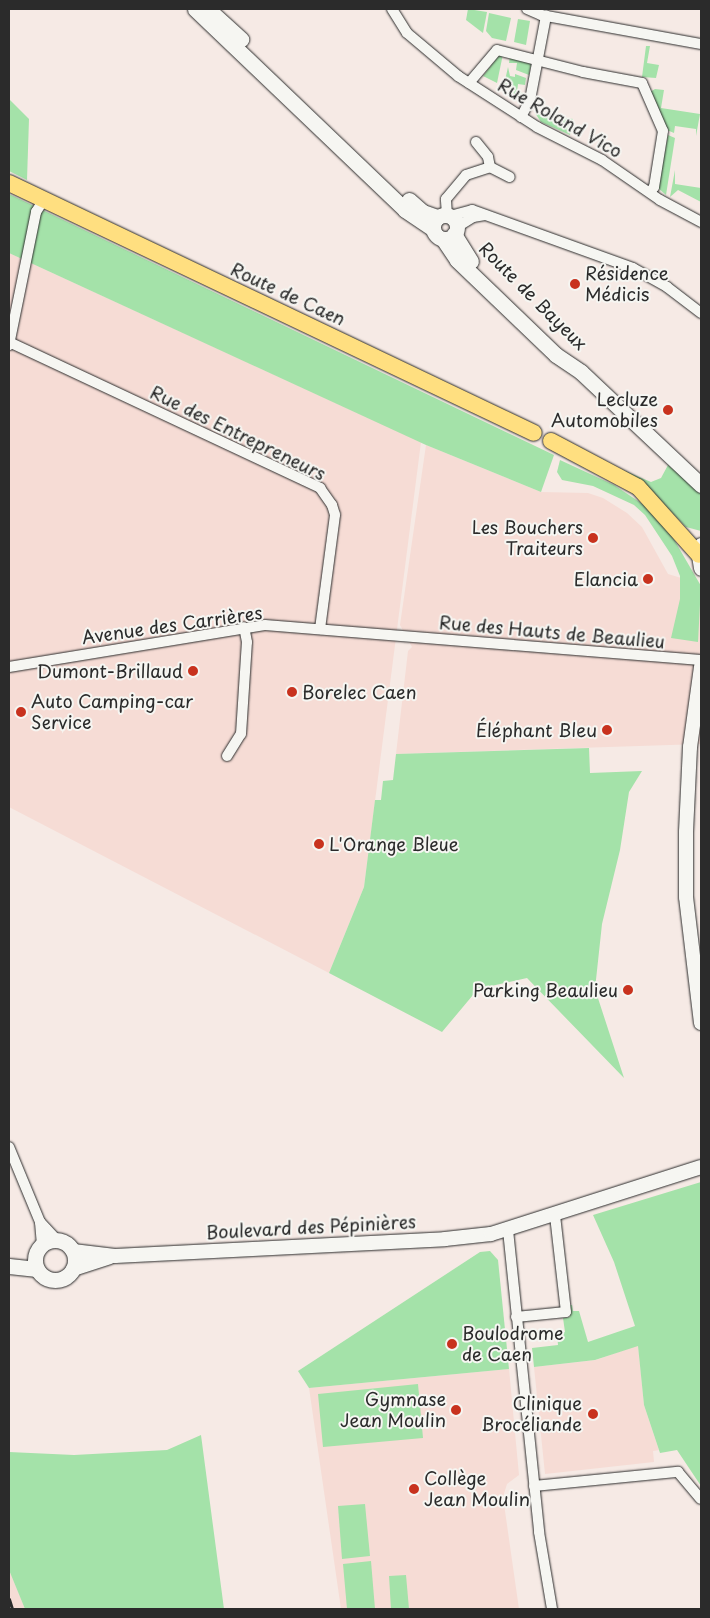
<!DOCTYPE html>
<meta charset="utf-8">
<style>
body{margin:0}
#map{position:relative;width:710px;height:1618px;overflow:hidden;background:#f6eae5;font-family:"Playpen Sans",sans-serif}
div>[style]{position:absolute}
.built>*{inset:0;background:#f6dcd5}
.green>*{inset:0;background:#a4e2a9}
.roads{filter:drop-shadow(0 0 1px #2b2b2b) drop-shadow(0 0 1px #2b2b2b)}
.minor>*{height:10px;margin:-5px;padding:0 5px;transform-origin:5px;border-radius:5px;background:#f6f6f2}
.tertiary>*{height:14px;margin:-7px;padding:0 7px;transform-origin:7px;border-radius:7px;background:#f6f6f2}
.secondary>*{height:15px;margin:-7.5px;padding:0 7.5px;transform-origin:7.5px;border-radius:7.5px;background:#f6f6f2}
.secondary>.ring{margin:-7.5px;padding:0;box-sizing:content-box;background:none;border:15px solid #f6f6f2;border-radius:50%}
.primary>*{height:16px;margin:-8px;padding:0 8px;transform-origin:8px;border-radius:8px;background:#ffdf80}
.rail>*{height:3px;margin:-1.5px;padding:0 1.5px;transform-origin:1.5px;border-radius:1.5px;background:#2b2b2b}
.dots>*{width:14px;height:14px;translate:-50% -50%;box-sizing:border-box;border:2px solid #f6f6f2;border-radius:50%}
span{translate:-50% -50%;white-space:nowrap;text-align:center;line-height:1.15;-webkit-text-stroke:4px #f6f6f2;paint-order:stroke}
.street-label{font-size:18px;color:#2b2b2b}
.poi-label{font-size:18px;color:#2b2b2b}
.left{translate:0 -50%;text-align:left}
.right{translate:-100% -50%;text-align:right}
.frame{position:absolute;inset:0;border:10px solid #2b2b2b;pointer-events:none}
</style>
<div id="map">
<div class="built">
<i style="clip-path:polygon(9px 253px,421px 442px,364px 887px,329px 973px,9px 807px)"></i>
<i style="clip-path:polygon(426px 445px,541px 492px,588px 493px,603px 498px,627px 513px,642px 527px,668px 574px,701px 584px,701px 744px,396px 754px,408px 651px,412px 647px,400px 625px)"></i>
<i style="clip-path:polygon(638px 1345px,644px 1405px,659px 1450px,653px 1451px,654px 1462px,545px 1474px,534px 1367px,596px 1360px)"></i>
<i style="clip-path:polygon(509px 1369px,519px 1475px,507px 1484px,503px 1497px,519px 1609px,341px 1609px,309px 1388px)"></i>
<i style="clip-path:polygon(9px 1570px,17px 1589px,25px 1609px,9px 1609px)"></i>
</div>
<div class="green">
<i style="clip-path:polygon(468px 9px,487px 12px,483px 33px,466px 20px)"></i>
<i style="clip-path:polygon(489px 13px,511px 18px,506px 41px,492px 38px,486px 31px)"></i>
<i style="clip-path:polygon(518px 19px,530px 21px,526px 45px,514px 42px)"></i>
<i style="clip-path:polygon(646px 46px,650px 46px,647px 63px,659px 65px,656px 78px,642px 77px)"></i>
<i style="clip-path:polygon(500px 54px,503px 54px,497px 83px,483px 76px)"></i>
<i style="clip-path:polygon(510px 55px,527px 59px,531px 65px,529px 75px,516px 70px,517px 63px,509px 63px)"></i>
<i style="clip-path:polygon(508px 67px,510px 76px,515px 77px,515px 74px,526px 78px,525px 85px,518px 84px,517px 92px,523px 93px,521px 100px,504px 85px)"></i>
<i style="clip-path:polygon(655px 89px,664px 90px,661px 108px,700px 114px,696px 136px,696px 129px,675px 126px,674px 133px,667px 130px,650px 92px)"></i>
<i style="clip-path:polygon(9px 99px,29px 119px,27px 180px,9px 171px)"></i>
<i style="clip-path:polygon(535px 113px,573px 119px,570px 135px,541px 122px)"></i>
<i style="clip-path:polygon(668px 135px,675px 138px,666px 195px,658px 188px)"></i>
<i style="clip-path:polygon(675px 170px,675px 184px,701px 188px,701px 202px,678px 190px,670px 197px)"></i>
<i style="clip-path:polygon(9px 194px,554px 455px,541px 492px,426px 445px,9px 253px)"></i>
<i style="clip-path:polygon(560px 460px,614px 485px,650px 509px,672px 536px,701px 586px,698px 642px,671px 638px,680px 599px,680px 576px,672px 556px,645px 515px,634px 505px,593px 486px,562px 480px,557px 472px)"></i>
<i style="clip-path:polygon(668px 465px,701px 492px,701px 531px,686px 527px,652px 492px,623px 470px,651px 482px,661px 478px)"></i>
<i style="clip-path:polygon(589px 748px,590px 773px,642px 771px,629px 792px,620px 850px,602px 924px,595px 989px,624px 1078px,527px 978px,478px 989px,442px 1032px,329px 973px,364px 887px,375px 800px,381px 800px,383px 781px,393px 780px,396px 754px)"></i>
<i style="clip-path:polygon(701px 1182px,701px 1486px,677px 1450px,660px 1453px,644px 1405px,638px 1346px,595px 1360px,534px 1367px,532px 1348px,558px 1345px,557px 1333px,565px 1332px,563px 1318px,570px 1317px,569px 1305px,572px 1305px,573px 1311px,579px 1311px,588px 1342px,635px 1326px,614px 1262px,593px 1215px)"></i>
<i style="clip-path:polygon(490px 1251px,498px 1260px,509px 1369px,309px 1388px,298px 1371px,480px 1252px)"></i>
<i style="clip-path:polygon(418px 1384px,423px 1438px,323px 1447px,318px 1394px)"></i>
<i style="clip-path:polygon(201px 1435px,224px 1609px,25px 1609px,9px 1570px,9px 1452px,74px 1455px,167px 1450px)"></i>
<i style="clip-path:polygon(365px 1504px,370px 1556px,342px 1559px,338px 1506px)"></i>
<i style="clip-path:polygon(371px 1561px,375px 1609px,347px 1609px,343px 1564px)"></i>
<i style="clip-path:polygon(406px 1575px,409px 1609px,391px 1609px,389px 1576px)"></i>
</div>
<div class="roads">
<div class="minor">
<i style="left:392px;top:9px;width:28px;rotate:58deg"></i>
<i style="left:407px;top:33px;width:67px;rotate:40.1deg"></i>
<i style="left:458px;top:76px;width:94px;rotate:32.8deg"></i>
<i style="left:537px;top:127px;width:73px;rotate:26.9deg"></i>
<i style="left:602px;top:160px;width:70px;rotate:34.6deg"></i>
<i style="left:660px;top:200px;width:47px;rotate:28.2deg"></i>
<i style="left:527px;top:9px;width:15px;rotate:23deg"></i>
<i style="left:541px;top:15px;width:163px;rotate:10.3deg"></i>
<i style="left:469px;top:83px;width:43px;rotate:-49.7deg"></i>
<i style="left:497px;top:50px;width:89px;rotate:14.3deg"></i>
<i style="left:583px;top:72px;width:60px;rotate:10.6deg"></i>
<i style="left:642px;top:83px;width:52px;rotate:66.4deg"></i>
<i style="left:663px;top:131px;width:57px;rotate:99.1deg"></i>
<i style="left:654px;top:187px;width:6px;rotate:129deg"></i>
<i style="left:521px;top:117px;width:19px;rotate:-62deg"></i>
<i style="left:530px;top:100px;width:86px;rotate:-79.2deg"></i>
<i style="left:476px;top:142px;width:19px;rotate:51deg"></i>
<i style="left:488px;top:157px;width:10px;rotate:79deg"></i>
<i style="left:447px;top:215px;width:16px;rotate:-94deg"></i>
<i style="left:446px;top:199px;width:31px;rotate:-50deg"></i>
<i style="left:466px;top:175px;width:25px;rotate:-18deg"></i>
<i style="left:490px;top:167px;width:22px;rotate:27deg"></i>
<i style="left:450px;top:216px;width:23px;rotate:-15deg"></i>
<i style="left:472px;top:210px;width:171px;rotate:19.8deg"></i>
<i style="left:633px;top:268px;width:39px;rotate:29deg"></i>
<i style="left:667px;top:287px;width:43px;rotate:37.4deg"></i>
<i style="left:457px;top:227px;width:19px;rotate:-32deg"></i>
<i style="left:473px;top:217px;width:12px;rotate:-9deg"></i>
<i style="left:9px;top:342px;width:344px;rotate:25.1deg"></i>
<i style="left:320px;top:488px;width:21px;rotate:55deg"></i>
<i style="left:332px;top:505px;width:10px;rotate:73deg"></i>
<i style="left:335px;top:515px;width:115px;rotate:97.5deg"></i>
<i style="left:9px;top:345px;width:136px;rotate:-78.5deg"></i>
<i style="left:36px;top:212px;width:15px;rotate:-58deg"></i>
<i style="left:9px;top:667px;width:259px;rotate:-9.3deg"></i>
<i style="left:265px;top:625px;width:437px;rotate:4.6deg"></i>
<i style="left:227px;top:756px;width:26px;rotate:-58deg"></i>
<i style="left:241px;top:734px;width:92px;rotate:-86.3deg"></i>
<i style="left:247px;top:642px;width:15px;rotate:-101deg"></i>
<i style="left:9px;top:1147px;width:81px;rotate:67.5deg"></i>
<i style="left:40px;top:1222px;width:22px;rotate:85deg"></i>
<i style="left:40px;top:1222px;width:25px;rotate:47deg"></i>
<i style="left:508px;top:1230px;width:304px;rotate:84.1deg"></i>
<i style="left:539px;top:1532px;width:78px;rotate:80.4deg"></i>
<i style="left:516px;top:1317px;width:50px;rotate:-5.7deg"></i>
<i style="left:566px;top:1312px;width:98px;rotate:-96.5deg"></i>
<i style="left:534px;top:1486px;width:145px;rotate:-5.6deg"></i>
<i style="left:678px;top:1472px;width:35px;rotate:50deg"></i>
</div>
<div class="tertiary">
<i style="left:701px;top:667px;width:81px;rotate:97.8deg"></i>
<i style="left:690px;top:747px;width:85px;rotate:92.7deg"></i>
<i style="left:686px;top:832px;width:65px;rotate:90deg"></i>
<i style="left:686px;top:897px;width:127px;rotate:83.2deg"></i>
<i style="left:73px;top:1251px;width:42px;rotate:6.8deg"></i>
<i style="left:115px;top:1256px;width:330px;rotate:-2.9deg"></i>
<i style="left:445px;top:1239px;width:46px;rotate:-6.2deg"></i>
<i style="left:491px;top:1234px;width:220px;rotate:-17.7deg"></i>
<i style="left:73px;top:1269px;width:38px;rotate:-18deg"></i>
</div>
<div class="secondary">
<i style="left:195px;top:9px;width:291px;rotate:43.7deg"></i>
<i style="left:405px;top:210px;width:34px;rotate:34deg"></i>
<i style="left:208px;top:9px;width:45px;rotate:42.3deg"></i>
<i style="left:409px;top:200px;width:18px;rotate:41deg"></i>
<i style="left:423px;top:212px;width:15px;rotate:20deg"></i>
<i class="ring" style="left:433px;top:215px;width:9px;height:9px"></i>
<i style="left:454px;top:234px;width:32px;rotate:58deg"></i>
<i style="left:443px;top:239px;width:25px;rotate:56deg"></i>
<i style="left:457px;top:260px;width:137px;rotate:43.8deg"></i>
<i style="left:556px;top:355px;width:30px;rotate:34deg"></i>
<i style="left:581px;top:372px;width:165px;rotate:43.3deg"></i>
<i style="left:701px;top:545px;width:10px;rotate:101deg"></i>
<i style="left:699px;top:555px;width:13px;rotate:81deg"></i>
<i class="ring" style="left:35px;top:1240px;width:25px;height:25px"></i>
<i style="left:9px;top:1266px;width:28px;rotate:6deg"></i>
</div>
<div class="primary">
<i style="left:9px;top:183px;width:581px;rotate:25.46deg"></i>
<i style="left:551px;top:441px;width:98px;rotate:27.9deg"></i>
<i style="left:638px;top:487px;width:91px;rotate:48.1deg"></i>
</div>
</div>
<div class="rail">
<i style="left:9px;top:1599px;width:10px;rotate:73deg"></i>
</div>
<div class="dots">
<i style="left:575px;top:284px;background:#c8321e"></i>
<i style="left:668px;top:410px;background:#c8321e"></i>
<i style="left:593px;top:538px;background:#c8321e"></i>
<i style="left:648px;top:579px;background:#c8321e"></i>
<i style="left:193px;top:671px;background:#c8321e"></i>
<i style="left:292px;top:692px;background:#c8321e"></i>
<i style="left:21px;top:712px;background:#c8321e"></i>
<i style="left:607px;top:730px;background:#c8321e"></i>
<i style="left:319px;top:844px;background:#c8321e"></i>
<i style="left:628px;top:990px;background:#c8321e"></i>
<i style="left:452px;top:1344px;background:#c8321e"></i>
<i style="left:456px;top:1410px;background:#c8321e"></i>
<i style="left:593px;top:1414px;background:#c8321e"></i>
<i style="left:414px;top:1489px;background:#c8321e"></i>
</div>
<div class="street-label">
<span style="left:560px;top:118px;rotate:30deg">Rue Roland Vico</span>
<span style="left:288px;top:294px;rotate:25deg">Route de Caen</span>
<span style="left:533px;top:296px;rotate:45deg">Route de Bayeux</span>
<span style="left:238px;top:433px;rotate:26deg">Rue des Entrepreneurs</span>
<span style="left:172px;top:625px;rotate:-8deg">Avenue des Carrières</span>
<span style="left:552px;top:632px;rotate:5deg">Rue des Hauts de Beaulieu</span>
<span style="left:311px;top:1227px;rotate:-3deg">Boulevard des Pépinières</span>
</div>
<div class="poi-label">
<span class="left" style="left:585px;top:284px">Résidence<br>Médicis</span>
<span class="right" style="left:658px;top:410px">Lecluze<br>Automobiles</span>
<span class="right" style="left:583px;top:538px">Les Bouchers<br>Traiteurs</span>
<span class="right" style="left:638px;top:579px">Elancia</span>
<span class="right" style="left:183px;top:671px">Dumont-Brillaud</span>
<span class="left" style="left:302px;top:692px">Borelec Caen</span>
<span class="left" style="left:31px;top:712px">Auto Camping-car<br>Service</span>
<span class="right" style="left:597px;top:730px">Éléphant Bleu</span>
<span class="left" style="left:329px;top:844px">L'Orange Bleue</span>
<span class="right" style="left:618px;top:990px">Parking Beaulieu</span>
<span class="left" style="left:462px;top:1344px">Boulodrome<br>de Caen</span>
<span class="right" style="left:446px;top:1410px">Gymnase<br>Jean Moulin</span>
<span class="right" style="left:582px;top:1414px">Clinique<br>Brocéliande</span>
<span class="left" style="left:424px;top:1489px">Collège<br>Jean Moulin</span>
</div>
<div class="frame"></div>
</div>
